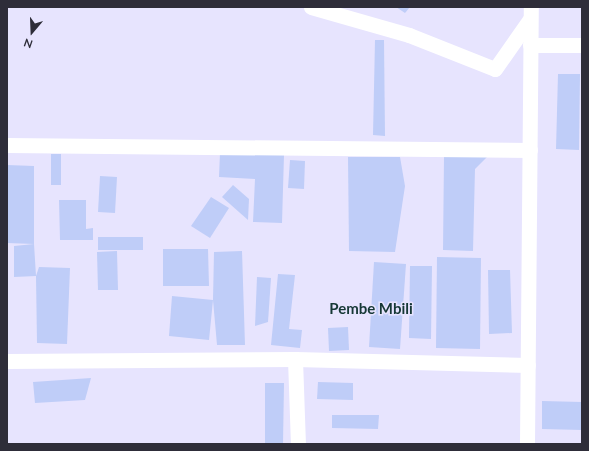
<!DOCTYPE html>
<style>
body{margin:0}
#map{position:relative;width:589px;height:451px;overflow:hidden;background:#e7e4fe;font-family:Lato,sans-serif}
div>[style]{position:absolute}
.building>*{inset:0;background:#bfcdf8}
.minor>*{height:15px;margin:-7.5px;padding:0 7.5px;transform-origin:7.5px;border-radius:7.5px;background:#fff}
span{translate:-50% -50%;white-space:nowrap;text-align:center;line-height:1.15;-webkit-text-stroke:3px #e7e4fe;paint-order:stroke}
.quarter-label{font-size:15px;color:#163836;font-weight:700}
.frame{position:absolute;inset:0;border:8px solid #2e2d39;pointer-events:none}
.north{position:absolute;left:12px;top:12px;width:40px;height:40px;-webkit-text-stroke:3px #e7e4fe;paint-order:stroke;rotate:199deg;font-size:11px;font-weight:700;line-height:16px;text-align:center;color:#2e2d39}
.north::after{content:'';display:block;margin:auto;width:14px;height:18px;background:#2e2d39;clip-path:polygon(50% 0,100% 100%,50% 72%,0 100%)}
</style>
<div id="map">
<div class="building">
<i style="clip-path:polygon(396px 7px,410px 7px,405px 13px)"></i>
<i style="clip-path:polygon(375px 40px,384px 40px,385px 136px,373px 135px)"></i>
<i style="clip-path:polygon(558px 74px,580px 74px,579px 150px,556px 149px)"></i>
<i style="clip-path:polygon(220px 153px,284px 155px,282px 223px,253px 222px,255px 179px,219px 177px)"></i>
<i style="clip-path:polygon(51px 154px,61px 154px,61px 185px,51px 185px)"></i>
<i style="clip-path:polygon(444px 156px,487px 157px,475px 169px,473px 251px,443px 250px)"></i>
<i style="clip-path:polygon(348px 157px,400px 157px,405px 186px,395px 252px,349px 251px)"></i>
<i style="clip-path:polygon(290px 160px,305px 161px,304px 189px,288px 188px)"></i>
<i style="clip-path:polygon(7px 165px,34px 166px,34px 244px,7px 243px)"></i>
<i style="clip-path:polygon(100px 176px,117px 177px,115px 213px,98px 212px)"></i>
<i style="clip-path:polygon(233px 185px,249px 199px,248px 220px,222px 197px)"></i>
<i style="clip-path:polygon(211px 197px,229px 208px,210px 238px,191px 226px)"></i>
<i style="clip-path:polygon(59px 200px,86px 200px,86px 229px,93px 228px,93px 240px,60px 240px)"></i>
<i style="clip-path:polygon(98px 237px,143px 237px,143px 250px,98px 250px)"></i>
<i style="clip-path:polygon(34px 244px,36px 276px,14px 277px,14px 246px)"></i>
<i style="clip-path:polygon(163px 249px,208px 249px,209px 286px,163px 286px)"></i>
<i style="clip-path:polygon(117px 251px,118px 290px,98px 290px,97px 252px)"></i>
<i style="clip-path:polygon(242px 251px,245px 345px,217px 345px,213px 300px,214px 252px)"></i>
<i style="clip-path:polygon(437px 257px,481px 258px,480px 349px,436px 348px)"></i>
<i style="clip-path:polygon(374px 262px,406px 264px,400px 349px,369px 347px)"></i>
<i style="clip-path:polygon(410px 266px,432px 266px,431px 339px,409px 338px)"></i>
<i style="clip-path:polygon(39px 267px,70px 268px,67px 344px,37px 343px,36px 276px)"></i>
<i style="clip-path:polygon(488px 270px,510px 270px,512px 333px,489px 334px)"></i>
<i style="clip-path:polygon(278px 274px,295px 275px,289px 329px,302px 330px,300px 348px,271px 345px)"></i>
<i style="clip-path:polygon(257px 277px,271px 278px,268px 322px,255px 326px)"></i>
<i style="clip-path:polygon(172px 296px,213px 300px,209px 340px,169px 336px)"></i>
<i style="clip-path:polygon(348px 327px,349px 350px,329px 351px,328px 328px)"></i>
<i style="clip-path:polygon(91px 378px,85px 400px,35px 403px,33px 382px)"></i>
<i style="clip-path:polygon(318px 382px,353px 383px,353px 400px,317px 399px)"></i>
<i style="clip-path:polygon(265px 383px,284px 383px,283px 444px,265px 444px)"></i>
<i style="clip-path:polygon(542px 401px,582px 402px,582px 430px,542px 429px)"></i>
<i style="clip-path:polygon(332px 415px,379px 415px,378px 429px,332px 428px)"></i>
</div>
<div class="minor">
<i style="left:311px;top:7px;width:102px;rotate:15.9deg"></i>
<i style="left:409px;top:35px;width:92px;rotate:21.6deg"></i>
<i style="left:495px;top:69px;width:61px;rotate:-55deg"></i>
<i style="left:530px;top:45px;width:52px"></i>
<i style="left:7px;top:145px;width:523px;rotate:0.55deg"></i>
<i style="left:295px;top:359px;width:85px;rotate:88deg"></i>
<i style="left:7px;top:361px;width:288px;rotate:-0.4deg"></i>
<i style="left:295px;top:359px;width:233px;rotate:1.5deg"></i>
<i style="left:527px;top:444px;width:437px;rotate:-89.5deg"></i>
</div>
<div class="quarter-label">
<span style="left:371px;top:309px">Pembe Mbili</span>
</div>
<div class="frame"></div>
<div class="north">N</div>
</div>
